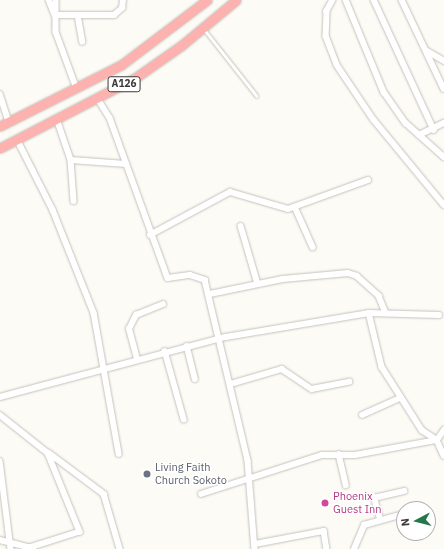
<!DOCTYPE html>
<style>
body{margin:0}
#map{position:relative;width:444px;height:549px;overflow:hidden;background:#fdfbf5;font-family:"IBM Plex Sans",sans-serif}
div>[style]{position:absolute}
.roads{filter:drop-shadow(0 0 1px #c4c2bd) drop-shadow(0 0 1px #c4c2bd)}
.service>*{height:2.5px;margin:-1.25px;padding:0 1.25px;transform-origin:1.25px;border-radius:1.25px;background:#fff}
.minor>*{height:5.5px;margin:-2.75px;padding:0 2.75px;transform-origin:2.75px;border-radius:2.75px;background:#fff}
.trunk>*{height:9px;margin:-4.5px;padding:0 4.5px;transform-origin:4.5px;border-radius:4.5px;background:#feb2af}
.dots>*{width:11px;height:11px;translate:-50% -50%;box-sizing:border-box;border:2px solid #fff;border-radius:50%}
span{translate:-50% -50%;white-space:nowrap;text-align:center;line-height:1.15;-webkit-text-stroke:3px #fff;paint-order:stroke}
.shield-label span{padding:1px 3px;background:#fff;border:1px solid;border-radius:3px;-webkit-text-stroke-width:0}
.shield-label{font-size:10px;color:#3b3a38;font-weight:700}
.worship-label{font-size:11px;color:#5b616d}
.left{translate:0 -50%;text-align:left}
.hotel-label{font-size:11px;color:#b23c85}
.north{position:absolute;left:396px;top:501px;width:40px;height:40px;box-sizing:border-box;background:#fff;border:1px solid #b1b0af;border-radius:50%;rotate:263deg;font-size:11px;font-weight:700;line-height:16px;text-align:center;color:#3b3a38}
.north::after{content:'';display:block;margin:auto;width:14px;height:18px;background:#22784b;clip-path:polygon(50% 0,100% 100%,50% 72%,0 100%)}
</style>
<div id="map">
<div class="roads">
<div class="service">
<i style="left:204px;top:29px;width:85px;rotate:51.7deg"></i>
</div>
<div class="minor">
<i style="left:49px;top:0;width:16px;rotate:68deg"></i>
<i style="left:55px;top:15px;width:59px"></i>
<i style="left:114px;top:15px;width:11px;rotate:-41deg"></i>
<i style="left:122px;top:8px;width:8px;rotate:-83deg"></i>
<i style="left:56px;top:0;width:32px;rotate:90deg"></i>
<i style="left:56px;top:32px;width:61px;rotate:69.8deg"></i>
<i style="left:333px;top:0;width:13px;rotate:119deg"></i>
<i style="left:327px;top:11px;width:25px;rotate:92deg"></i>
<i style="left:326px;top:36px;width:31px;rotate:69deg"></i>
<i style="left:337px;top:65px;width:66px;rotate:56.1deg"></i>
<i style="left:374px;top:120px;width:110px;rotate:50.5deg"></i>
<i style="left:346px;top:0;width:100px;rotate:67.6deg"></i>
<i style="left:384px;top:92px;width:38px;rotate:55deg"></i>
<i style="left:406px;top:123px;width:51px;rotate:41.8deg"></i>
<i style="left:374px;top:0;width:143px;rotate:65.2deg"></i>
<i style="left:402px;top:0;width:98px;rotate:64.7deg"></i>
<i style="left:78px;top:15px;width:27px;rotate:80deg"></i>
<i style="left:427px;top:51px;width:20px;rotate:30deg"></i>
<i style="left:0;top:94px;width:29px;rotate:72deg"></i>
<i style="left:98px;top:99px;width:22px;rotate:58deg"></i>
<i style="left:110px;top:118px;width:170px;rotate:70.1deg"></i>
<i style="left:168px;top:278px;width:22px;rotate:-8deg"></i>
<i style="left:190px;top:275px;width:16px;rotate:18deg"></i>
<i style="left:205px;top:280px;width:186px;rotate:76.6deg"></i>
<i style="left:248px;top:461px;width:88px;rotate:85.5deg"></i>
<i style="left:57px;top:119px;width:43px;rotate:71.1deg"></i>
<i style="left:71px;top:160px;width:41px;rotate:85.8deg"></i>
<i style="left:419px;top:135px;width:28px;rotate:-26deg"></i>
<i style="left:17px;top:139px;width:80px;rotate:63.1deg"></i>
<i style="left:53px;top:210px;width:111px;rotate:68.3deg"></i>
<i style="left:94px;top:313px;width:143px;rotate:79.9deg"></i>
<i style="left:71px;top:160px;width:55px;rotate:4.2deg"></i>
<i style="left:295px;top:207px;width:44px;rotate:65.8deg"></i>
<i style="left:241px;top:226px;width:60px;rotate:73.7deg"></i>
<i style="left:150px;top:235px;width:91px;rotate:-28.3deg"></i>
<i style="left:230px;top:192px;width:60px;rotate:16.3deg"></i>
<i style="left:288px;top:209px;width:85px;rotate:-19.9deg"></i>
<i style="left:210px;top:294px;width:75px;rotate:-11.6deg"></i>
<i style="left:283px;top:279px;width:65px;rotate:-5.3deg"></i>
<i style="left:348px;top:273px;width:9px;rotate:18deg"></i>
<i style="left:357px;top:276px;width:30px;rotate:42deg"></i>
<i style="left:379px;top:296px;width:18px;rotate:68deg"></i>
<i style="left:369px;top:313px;width:56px;rotate:76.5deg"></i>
<i style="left:382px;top:367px;width:75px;rotate:57.6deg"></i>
<i style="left:422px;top:430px;width:18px;rotate:34deg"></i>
<i style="left:437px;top:440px;width:17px;rotate:66deg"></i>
<i style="left:187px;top:346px;width:34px;rotate:76deg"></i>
<i style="left:165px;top:351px;width:71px;rotate:74.4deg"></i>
<i style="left:137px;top:359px;width:31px;rotate:-105deg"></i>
<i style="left:129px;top:329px;width:16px;rotate:-63deg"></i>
<i style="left:136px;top:315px;width:29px;rotate:-22deg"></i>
<i style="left:231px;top:384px;width:53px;rotate:-16.4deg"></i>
<i style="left:282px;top:369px;width:36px;rotate:34deg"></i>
<i style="left:312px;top:389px;width:38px;rotate:-11deg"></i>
<i style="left:0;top:397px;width:234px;rotate:-14.9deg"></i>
<i style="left:226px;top:337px;width:145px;rotate:-9.5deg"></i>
<i style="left:369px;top:313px;width:70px;rotate:1.6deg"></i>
<i style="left:0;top:415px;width:61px;rotate:38.4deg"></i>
<i style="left:48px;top:453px;width:85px;rotate:67.9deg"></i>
<i style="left:80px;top:532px;width:52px;rotate:162.3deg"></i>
<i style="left:362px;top:415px;width:42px;rotate:-24.1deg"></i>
<i style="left:49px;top:453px;width:69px;rotate:36.7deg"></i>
<i style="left:104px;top:494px;width:57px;rotate:73.8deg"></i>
<i style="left:339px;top:454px;width:32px;rotate:77deg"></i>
<i style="left:0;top:461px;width:89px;rotate:82.9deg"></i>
<i style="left:201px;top:494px;width:127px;rotate:-17.9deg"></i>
<i style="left:322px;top:455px;width:33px"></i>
<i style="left:355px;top:455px;width:83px;rotate:-10.4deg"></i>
<i style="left:437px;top:440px;width:12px;rotate:-55deg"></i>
<i style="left:380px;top:519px;width:22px;rotate:-106deg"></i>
<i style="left:374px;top:498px;width:31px;rotate:-13deg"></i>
<i style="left:0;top:540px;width:34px;rotate:14deg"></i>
<i style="left:255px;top:544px;width:70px;rotate:-10.7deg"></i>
<i style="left:324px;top:531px;width:18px;rotate:81deg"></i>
<i style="left:354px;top:549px;width:26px;rotate:-67deg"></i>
<i style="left:364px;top:525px;width:41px;rotate:-15.4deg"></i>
</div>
<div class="trunk">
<i style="left:0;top:126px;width:136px;rotate:-26.8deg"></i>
<i style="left:121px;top:65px;width:108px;rotate:-37.1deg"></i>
<i style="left:0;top:148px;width:152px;rotate:-27.4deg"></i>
<i style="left:135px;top:78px;width:57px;rotate:-35.1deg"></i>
<i style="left:182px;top:45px;width:70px;rotate:-39.8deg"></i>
</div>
</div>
<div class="dots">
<i style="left:147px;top:474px;background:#6b7280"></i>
<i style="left:325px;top:503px;background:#d1479c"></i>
</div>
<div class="shield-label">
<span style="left:124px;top:84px">A126</span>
</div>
<div class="worship-label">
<span class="left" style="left:155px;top:474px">Living Faith<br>Church Sokoto</span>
</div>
<div class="hotel-label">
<span class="left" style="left:333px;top:503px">Phoenix<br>Guest Inn</span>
</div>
<div class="north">N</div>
</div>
